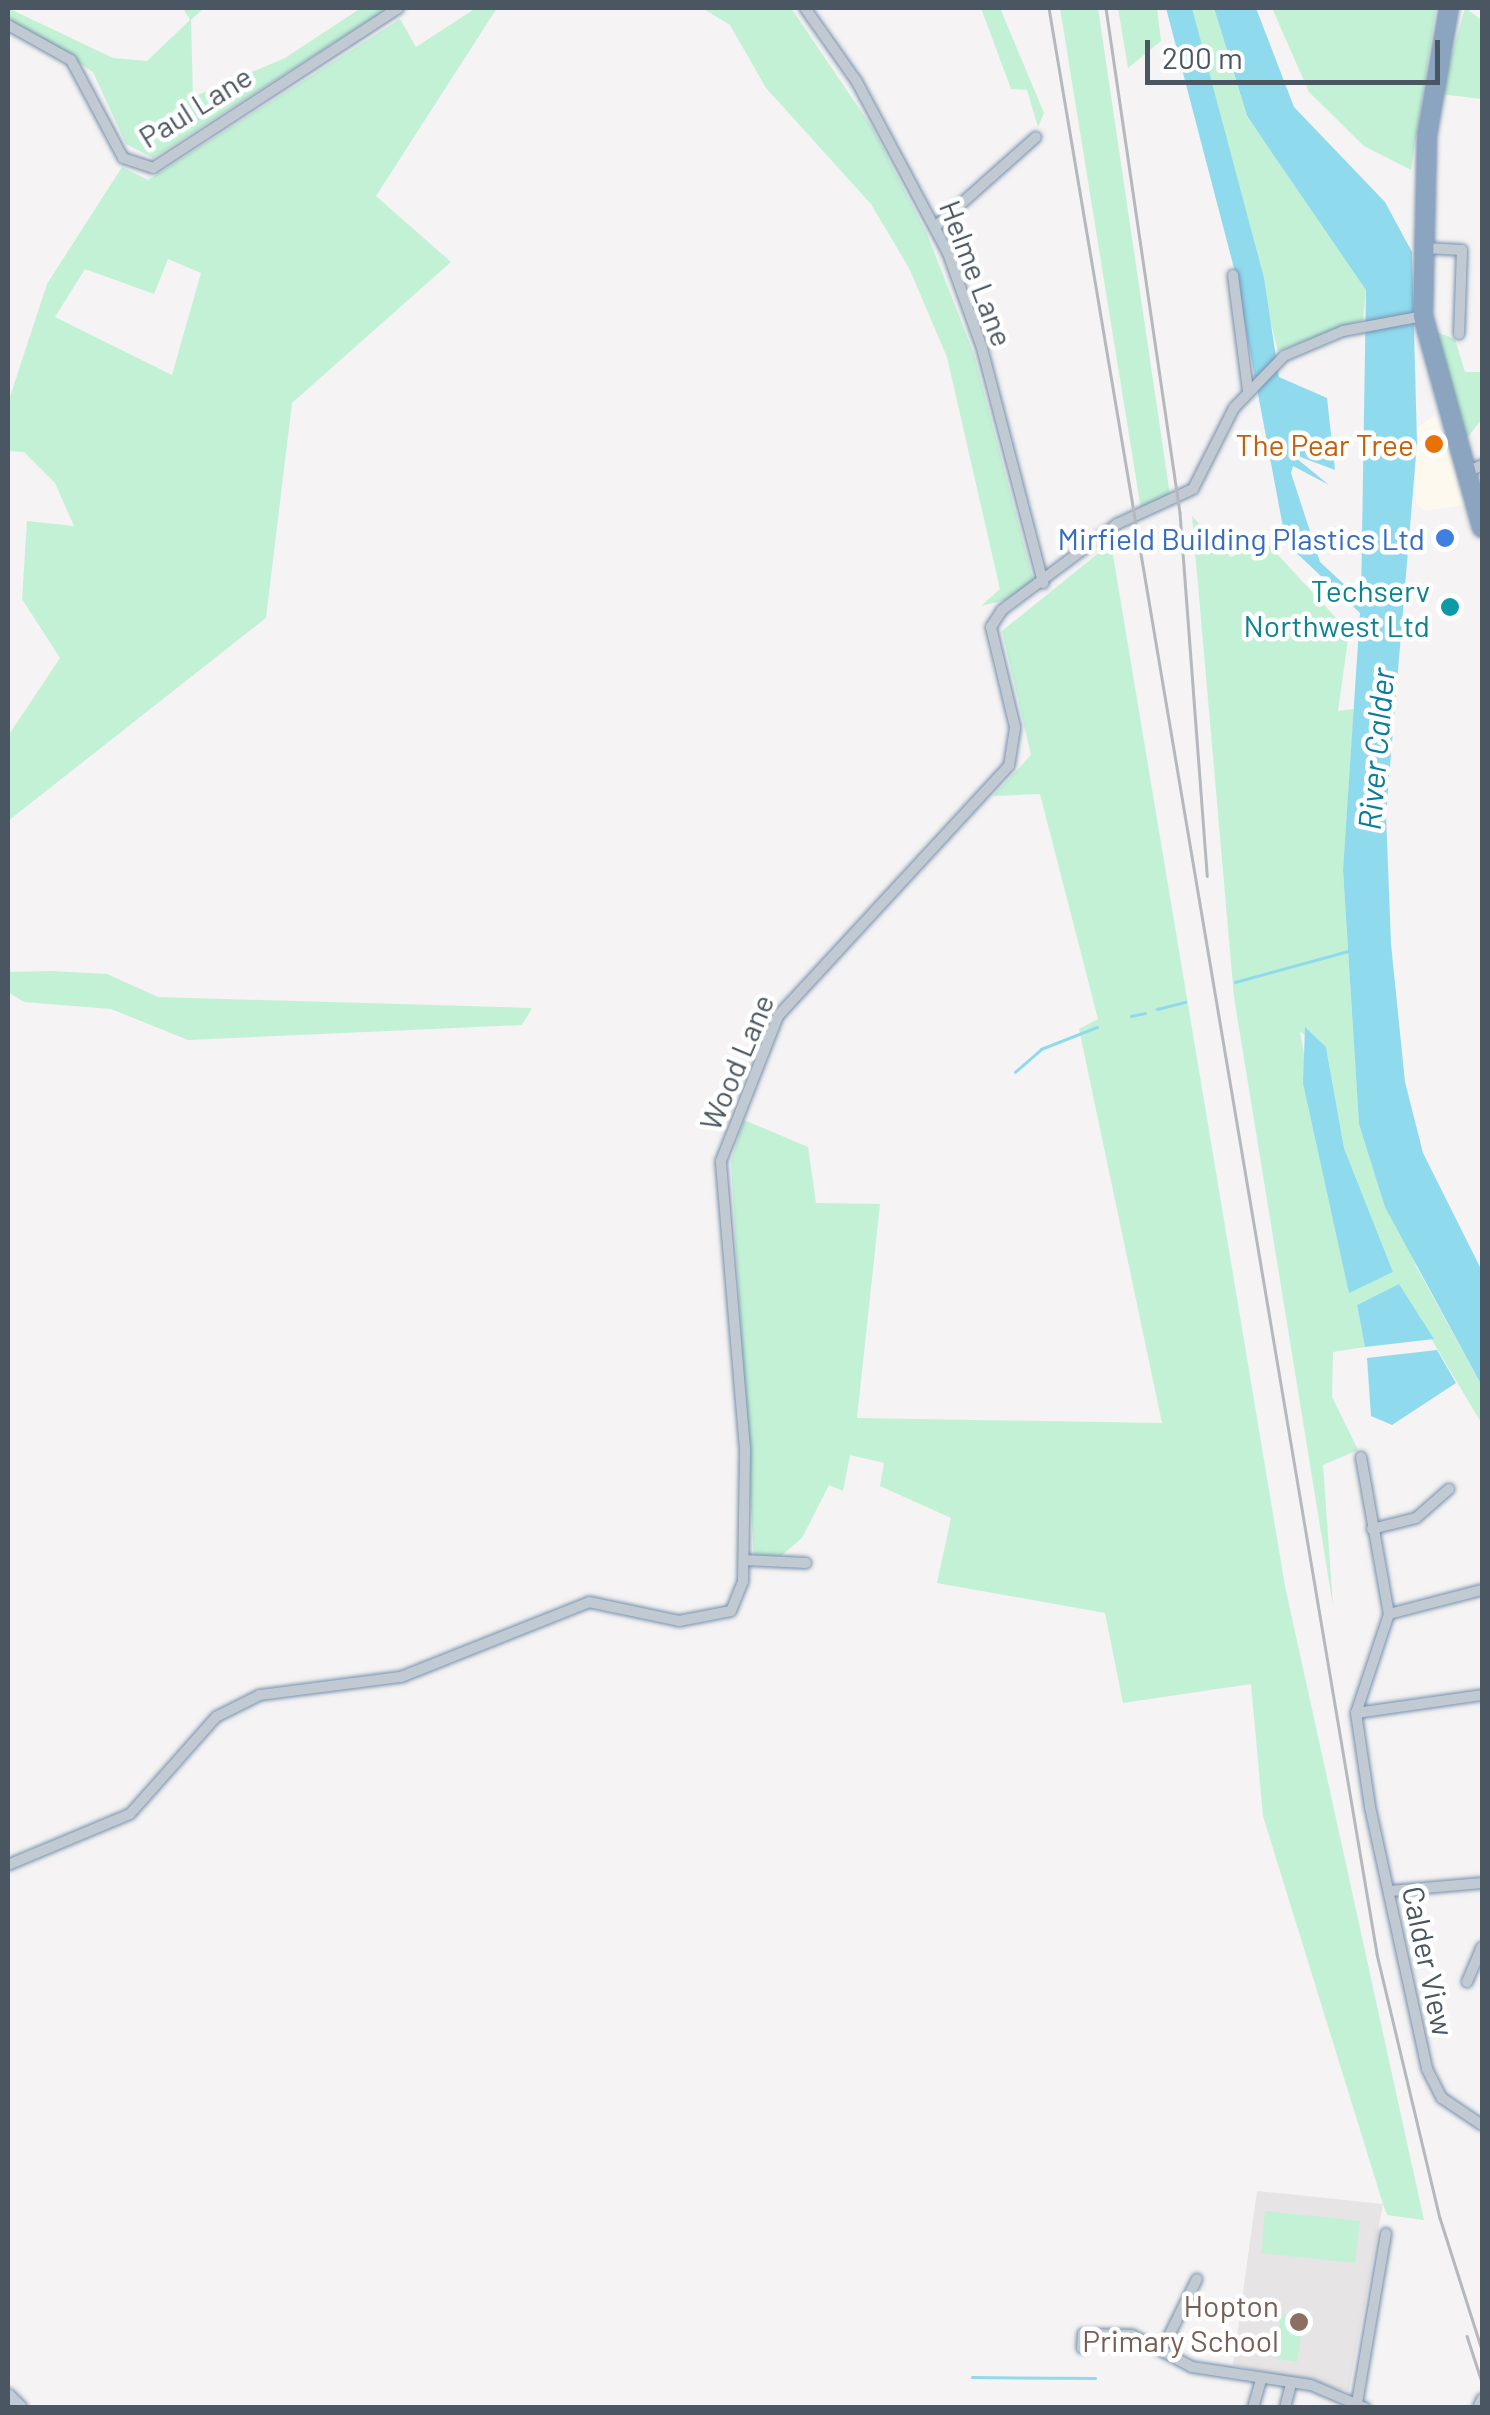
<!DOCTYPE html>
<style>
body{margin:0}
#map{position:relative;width:1490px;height:2415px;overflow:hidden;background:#f5f3f3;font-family:Barlow,sans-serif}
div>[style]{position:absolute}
.commercial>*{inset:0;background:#fdf9ef}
.education>*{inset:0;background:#e6e4e5}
.green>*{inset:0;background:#c3f1d5}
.water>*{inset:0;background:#90daee}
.stream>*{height:2.5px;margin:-1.25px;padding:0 1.25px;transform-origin:1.25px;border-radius:1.25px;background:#90daee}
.roads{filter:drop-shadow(0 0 2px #7690ad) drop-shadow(0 0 2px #7690ad)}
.street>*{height:10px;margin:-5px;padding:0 5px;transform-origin:5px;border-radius:5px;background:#c1cad2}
.secondary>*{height:14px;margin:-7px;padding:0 7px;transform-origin:7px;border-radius:7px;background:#c1cbd6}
.highway>*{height:18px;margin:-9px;padding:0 9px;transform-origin:9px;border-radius:9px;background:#8ba5c1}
.rail>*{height:2.5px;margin:-1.25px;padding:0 1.25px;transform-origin:1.25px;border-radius:1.25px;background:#b5b8bd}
.dots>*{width:28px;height:28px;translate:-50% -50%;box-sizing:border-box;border:5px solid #fff;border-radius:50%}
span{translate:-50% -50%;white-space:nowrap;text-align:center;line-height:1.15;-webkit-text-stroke:9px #fff;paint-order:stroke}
.street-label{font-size:30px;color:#4a5661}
.food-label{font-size:30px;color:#c56008}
.right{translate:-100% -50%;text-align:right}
.shop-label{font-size:30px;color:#366cbe}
.culture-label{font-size:30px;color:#0d838f}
.education-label{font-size:30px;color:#785e54}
.water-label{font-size:32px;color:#0c7c9b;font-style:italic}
.frame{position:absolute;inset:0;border:10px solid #4a5661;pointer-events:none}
.scale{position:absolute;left:1145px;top:40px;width:295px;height:45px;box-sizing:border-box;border:5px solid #4a5661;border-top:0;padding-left:12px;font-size:30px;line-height:35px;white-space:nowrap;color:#4a5661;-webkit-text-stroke:8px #fff;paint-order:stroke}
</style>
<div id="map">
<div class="commercial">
<i style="clip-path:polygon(1435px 415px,1469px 504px,1425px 511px,1416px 504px,1414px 430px)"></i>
</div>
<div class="education">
<i style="clip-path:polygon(1257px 2191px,1383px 2204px,1349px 2391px,1233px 2365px)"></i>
</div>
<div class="green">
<i style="clip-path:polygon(8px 8px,113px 58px,147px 61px,190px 20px,183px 8px,204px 8px,191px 20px,193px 97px,285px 58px,361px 8px,388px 8px,153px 158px,126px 144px,93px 72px,8px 18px)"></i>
<i style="clip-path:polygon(evenodd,476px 8px,497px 8px,376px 196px,451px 262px,292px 403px,266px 618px,8px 821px,8px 736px,60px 658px,22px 599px,27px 521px,74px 526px,55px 483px,24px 452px,8px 451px,8px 403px,47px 284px,122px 167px,148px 180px,400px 19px,416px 47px,476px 8px,168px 259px,201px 273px,172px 375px,55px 317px,85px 269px,154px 294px,168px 259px)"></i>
<i style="clip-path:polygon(702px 8px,791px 8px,873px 129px,927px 234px,974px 354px,1034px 583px,1005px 600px,981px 606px,1000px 589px,947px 357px,909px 268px,871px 204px,766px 88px,730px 25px)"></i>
<i style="clip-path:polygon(981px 8px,1000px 8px,1044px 113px,1038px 127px,1027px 90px,1011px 89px)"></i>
<i style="clip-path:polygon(1060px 8px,1098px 8px,1170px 495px,1141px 509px)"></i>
<i style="clip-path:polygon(1118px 8px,1157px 8px,1161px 41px,1128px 68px)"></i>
<i style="clip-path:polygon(1192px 8px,1214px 8px,1247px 117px,1355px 263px,1366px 290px,1363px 320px,1278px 351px)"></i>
<i style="clip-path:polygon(1272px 8px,1436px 8px,1411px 170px,1364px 146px,1309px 92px)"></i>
<i style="clip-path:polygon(1465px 8px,1482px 20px,1482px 99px,1441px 94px)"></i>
<i style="clip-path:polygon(1434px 331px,1455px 339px,1465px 372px,1482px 372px,1482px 419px,1467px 438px)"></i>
<i style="clip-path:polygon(evenodd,1192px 516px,1231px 557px,1266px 542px,1349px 632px,1338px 711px,1354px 709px,1343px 870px,1359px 1124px,1416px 1266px,1482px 1386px,1482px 1424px,1399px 1285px,1357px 1305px,1365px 1347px,1333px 1352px,1332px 1397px,1358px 1450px,1323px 1465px,1333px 1606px,1234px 997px,1192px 516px,1300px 1032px,1326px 1047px,1344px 1148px,1393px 1272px,1349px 1292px,1300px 1032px)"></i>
<i style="clip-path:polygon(1111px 543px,1285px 1586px,1424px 2220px,1387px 2215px,1383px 2204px,1263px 1816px,1251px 1684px,1123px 1703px,1105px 1613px,937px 1583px,951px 1518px,880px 1486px,884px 1463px,850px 1455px,843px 1491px,829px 1485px,802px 1538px,781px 1556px,754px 1559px,731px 1161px,744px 1120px,808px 1147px,816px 1203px,880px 1204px,857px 1418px,1162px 1423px,1079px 1029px,1098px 1019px,1040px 794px,993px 796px,1031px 755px,1002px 631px)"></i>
<i style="clip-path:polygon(51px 971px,107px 974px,158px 997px,532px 1008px,522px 1025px,188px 1040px,111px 1009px,24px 1002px,8px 992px,8px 972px)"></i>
<i style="clip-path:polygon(1265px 2211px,1360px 2221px,1355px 2263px,1261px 2253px)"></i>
<i style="clip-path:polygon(1281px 2314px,1304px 2317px,1297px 2362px,1275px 2358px)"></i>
</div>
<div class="water">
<i style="clip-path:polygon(1166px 8px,1192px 8px,1264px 278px,1279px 377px,1327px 398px,1335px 470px,1290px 453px,1329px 485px,1293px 466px,1291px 473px,1320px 562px,1361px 600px,1366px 290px,1247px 116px,1214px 8px,1256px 8px,1294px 107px,1385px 202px,1412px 252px,1417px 443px,1386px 814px,1391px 944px,1405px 1082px,1423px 1153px,1482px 1271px,1482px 1386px,1385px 1207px,1359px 1124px,1343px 870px,1360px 613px,1286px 543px,1235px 272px)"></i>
<i style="clip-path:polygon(1305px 1027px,1326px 1047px,1344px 1148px,1393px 1272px,1349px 1293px,1303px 1083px)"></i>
<i style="clip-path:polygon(1399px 1284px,1434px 1339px,1365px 1347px,1357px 1305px)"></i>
<i style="clip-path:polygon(1437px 1350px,1456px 1383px,1392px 1425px,1371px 1416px,1367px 1358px)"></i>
</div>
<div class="stream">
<i style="left:1235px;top:982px;width:117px;rotate:-15.3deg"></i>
<i style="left:1157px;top:1009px;width:29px;rotate:-14deg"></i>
<i style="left:1131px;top:1016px;width:14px;rotate:-12deg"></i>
<i style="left:1015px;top:1072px;width:35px;rotate:-41deg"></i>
<i style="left:1041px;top:1049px;width:60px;rotate:-21.4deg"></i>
<i style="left:972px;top:2377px;width:123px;rotate:0.5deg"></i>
</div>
<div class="roads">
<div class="street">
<i style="left:805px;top:8px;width:90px;rotate:54.9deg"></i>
<i style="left:857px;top:82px;width:194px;rotate:62deg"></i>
<i style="left:948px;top:253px;width:101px;rotate:70.3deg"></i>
<i style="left:982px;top:348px;width:243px;rotate:75.4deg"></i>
<i style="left:8px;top:25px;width:72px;rotate:29.1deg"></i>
<i style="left:71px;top:60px;width:111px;rotate:62deg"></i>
<i style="left:123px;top:158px;width:32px;rotate:18deg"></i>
<i style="left:153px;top:168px;width:293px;rotate:-33.1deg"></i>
<i style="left:935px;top:227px;width:135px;rotate:-41.7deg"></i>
<i style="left:1424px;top:248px;width:38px;rotate:3deg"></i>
<i style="left:1462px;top:250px;width:84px;rotate:92deg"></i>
<i style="left:1233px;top:275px;width:117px;rotate:82.6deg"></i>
<i style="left:1467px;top:472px;width:17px;rotate:-25deg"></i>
<i style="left:1361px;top:1457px;width:159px;rotate:79.9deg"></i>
<i style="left:1389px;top:1614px;width:104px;rotate:108.4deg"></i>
<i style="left:1356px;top:1713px;width:95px;rotate:81.5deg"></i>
<i style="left:1370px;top:1807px;width:268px;rotate:77.7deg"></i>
<i style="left:1427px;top:2069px;width:33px;rotate:63deg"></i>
<i style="left:1442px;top:2098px;width:48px;rotate:34deg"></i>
<i style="left:1372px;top:1529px;width:45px;rotate:-14deg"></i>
<i style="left:1416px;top:1518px;width:44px;rotate:-41.3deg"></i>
<i style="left:744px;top:1560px;width:62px;rotate:2.8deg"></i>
<i style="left:1389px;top:1614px;width:96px;rotate:-14.5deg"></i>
<i style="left:1356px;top:1713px;width:127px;rotate:-8.1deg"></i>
<i style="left:8px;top:1865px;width:132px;rotate:-22.7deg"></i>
<i style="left:130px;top:1814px;width:130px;rotate:-48.4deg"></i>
<i style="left:216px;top:1717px;width:49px;rotate:-26.6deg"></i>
<i style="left:260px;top:1695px;width:142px;rotate:-7.3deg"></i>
<i style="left:401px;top:1677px;width:202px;rotate:-21.7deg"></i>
<i style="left:589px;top:1602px;width:92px;rotate:11.9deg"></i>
<i style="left:679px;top:1621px;width:53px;rotate:-10.9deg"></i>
<i style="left:731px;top:1611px;width:31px;rotate:-68deg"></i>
<i style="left:743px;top:1582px;width:133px;rotate:-89.1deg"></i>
<i style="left:745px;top:1449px;width:289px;rotate:-94.8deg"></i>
<i style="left:721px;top:1161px;width:156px;rotate:-68.5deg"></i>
<i style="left:778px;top:1016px;width:340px;rotate:-47.3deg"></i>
<i style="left:1009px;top:766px;width:39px;rotate:-81deg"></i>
<i style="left:1015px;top:727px;width:103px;rotate:-103.5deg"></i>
<i style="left:991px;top:627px;width:20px;rotate:-57deg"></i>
<i style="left:1002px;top:610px;width:144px;rotate:-36.8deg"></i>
<i style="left:1117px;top:524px;width:84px;rotate:-24.7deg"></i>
<i style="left:1193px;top:489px;width:91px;rotate:-63.2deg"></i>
<i style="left:1234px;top:408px;width:72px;rotate:-46.1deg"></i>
<i style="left:1284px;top:356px;width:64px;rotate:-23deg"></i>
<i style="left:1343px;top:331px;width:81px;rotate:-10.6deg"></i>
<i style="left:1390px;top:1891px;width:92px;rotate:-5deg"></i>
<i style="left:1467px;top:1982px;width:38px;rotate:-67deg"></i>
<i style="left:1082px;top:2348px;width:14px;rotate:-86deg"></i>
<i style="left:1083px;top:2334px;width:49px;rotate:1.2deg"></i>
<i style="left:1132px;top:2335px;width:68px;rotate:28.1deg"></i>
<i style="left:1192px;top:2367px;width:120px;rotate:8.6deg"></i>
<i style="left:1311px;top:2385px;width:59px;rotate:23.1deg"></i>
<i style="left:1162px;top:2350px;width:79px;rotate:-63.8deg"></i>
<i style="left:1357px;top:2403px;width:172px;rotate:-80.3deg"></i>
<i style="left:1253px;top:2408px;width:26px;rotate:-74deg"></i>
<i style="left:1285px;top:2408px;width:21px;rotate:-76deg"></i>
<i style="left:1478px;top:2408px;width:10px;rotate:-66deg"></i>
</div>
<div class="secondary">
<i style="left:8px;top:2396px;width:17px;rotate:45deg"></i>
</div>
<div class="highway">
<i style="left:1449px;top:8px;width:129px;rotate:99.8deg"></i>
<i style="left:1427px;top:135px;width:181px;rotate:91.3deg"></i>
<i style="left:1423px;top:316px;width:220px;rotate:74.4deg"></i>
</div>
</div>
<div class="rail">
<i style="left:1049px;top:8px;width:1973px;rotate:80.43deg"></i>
<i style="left:1377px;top:1954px;width:271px;rotate:76.6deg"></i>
<i style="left:1440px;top:2218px;width:139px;rotate:72.3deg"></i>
<i style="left:1106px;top:8px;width:510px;rotate:81.66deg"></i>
<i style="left:1180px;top:513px;width:364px;rotate:85.7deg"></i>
<i style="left:1467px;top:2336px;width:48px;rotate:71.9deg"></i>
</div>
<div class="dots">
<i style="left:1434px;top:444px;background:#e8710a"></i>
<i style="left:1445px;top:538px;background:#3f7fe0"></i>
<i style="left:1450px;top:607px;background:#0f9aa8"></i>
<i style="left:1299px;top:2322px;background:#8d6e63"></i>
</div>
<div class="street-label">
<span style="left:195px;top:106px;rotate:-32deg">Paul Lane</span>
<span style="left:977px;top:273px;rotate:69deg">Helme Lane</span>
<span style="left:736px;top:1062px;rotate:-67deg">Wood Lane</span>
<span style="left:1429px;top:1961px;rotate:78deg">Calder View</span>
</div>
<div class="food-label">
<span class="right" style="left:1414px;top:444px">The Pear Tree</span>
</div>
<div class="shop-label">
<span class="right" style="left:1425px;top:538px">Mirfield Building Plastics Ltd</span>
</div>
<div class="culture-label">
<span class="right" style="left:1430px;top:607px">Techserv<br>Northwest Ltd</span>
</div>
<div class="education-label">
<span class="right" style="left:1279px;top:2322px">Hopton<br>Primary School</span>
</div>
<div class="water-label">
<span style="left:1375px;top:749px;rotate:-85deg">River Calder</span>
</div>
<div class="frame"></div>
<div class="scale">200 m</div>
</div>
